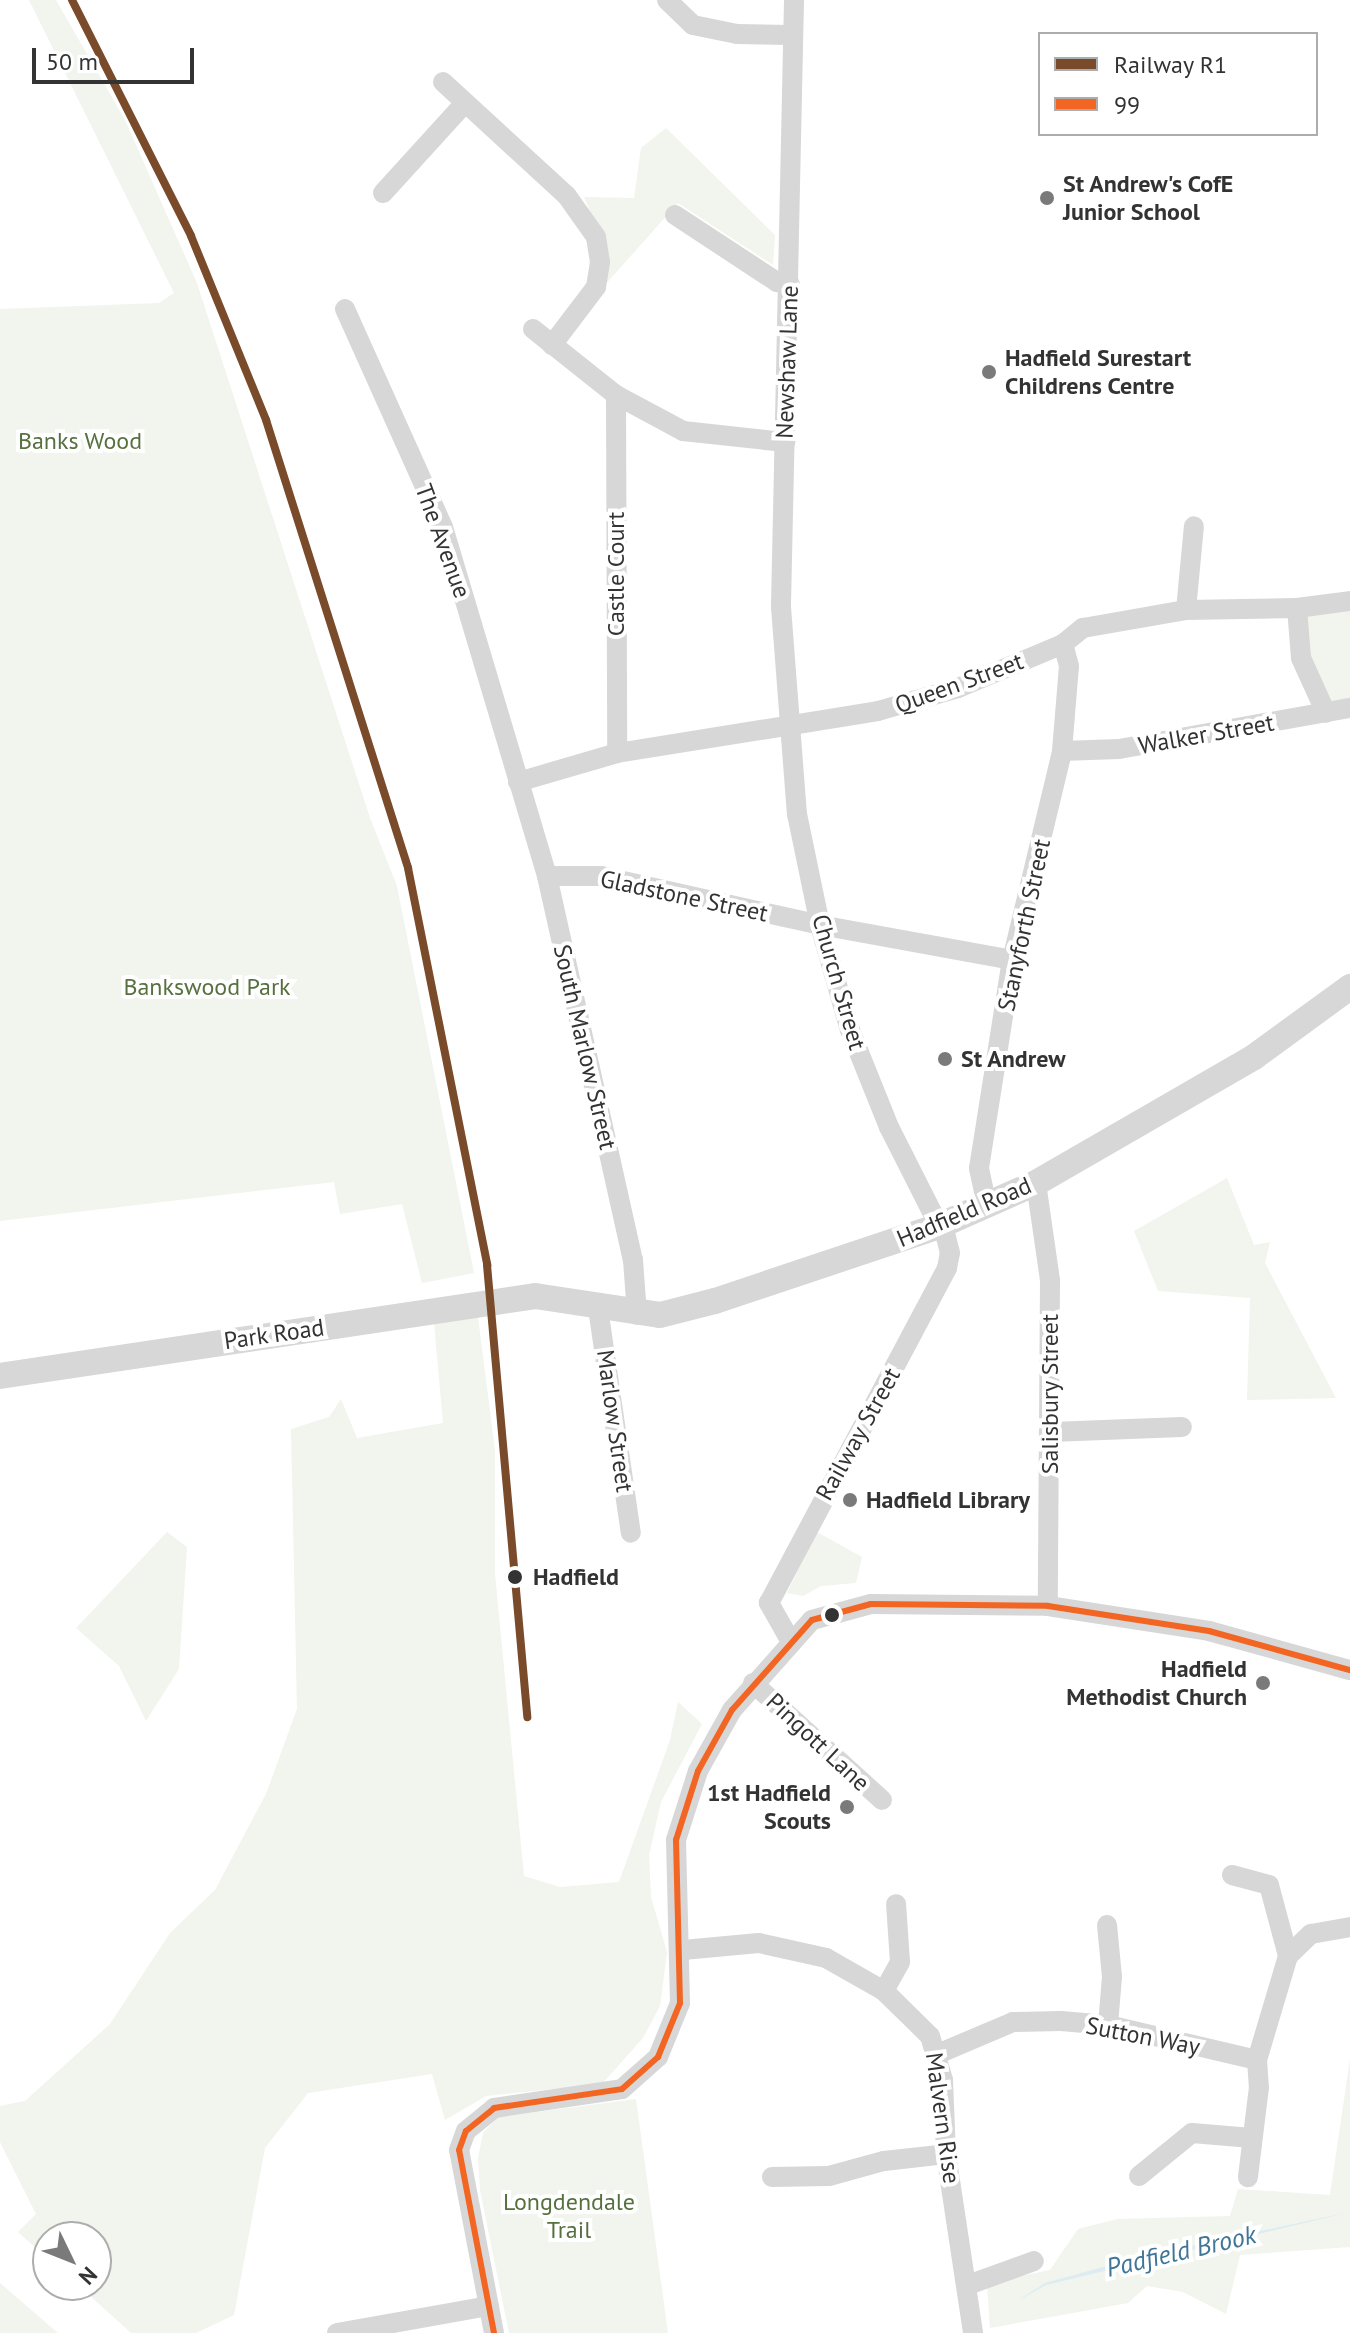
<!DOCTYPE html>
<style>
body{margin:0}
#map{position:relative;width:1350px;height:2333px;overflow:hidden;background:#fff;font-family:"PT Sans",sans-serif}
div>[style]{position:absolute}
.green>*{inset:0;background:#f1f5ed}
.water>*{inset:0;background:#ddebf3}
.minor>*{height:20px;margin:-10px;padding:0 10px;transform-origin:10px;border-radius:10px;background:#d7d7d7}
.tertiary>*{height:26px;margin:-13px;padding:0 13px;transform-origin:13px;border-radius:13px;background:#d7d7d7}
.bus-1>*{height:6px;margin:-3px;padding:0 3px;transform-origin:3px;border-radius:3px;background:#f26522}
.rail-1>*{height:8px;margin:-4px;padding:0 4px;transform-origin:4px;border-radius:4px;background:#7a4b2a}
.dots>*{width:22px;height:22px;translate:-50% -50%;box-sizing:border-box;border:4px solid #fff;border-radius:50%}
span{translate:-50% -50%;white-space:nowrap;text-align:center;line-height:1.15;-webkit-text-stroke:8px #fff;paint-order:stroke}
.poi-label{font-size:24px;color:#333;font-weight:700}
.left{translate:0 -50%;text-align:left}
.right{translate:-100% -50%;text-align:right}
.street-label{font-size:24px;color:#333}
.park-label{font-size:24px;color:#56703f}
.stop-label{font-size:24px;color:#333;font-weight:700}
.water-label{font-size:26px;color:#3f7597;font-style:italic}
.legend{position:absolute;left:1038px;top:32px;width:280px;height:104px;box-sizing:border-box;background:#fff;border:2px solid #adadad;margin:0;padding:10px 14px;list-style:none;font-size:24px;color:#333}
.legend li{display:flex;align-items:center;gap:16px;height:40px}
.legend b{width:40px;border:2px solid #adadad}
.north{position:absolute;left:32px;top:2221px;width:80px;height:80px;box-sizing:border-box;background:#fff;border:2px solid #adadad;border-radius:50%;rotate:133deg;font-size:22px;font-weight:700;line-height:32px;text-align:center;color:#333}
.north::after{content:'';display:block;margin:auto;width:28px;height:36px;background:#7a7a7a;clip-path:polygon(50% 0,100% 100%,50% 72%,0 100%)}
.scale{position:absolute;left:32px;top:48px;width:162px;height:36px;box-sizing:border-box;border:4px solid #333;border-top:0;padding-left:10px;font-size:24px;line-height:28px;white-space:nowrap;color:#333;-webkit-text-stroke:6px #fff;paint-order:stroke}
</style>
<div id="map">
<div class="green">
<i style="clip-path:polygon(29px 0,56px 0,125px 120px,197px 283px,370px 818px,397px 886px,474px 1273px,422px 1283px,402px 1204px,340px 1214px,334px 1182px,0 1221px,0 309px,159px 303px,174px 293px)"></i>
<i style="clip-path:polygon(666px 128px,775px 235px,773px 265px,678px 203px,604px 286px,606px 250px,584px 197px,634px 198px,641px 148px)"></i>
<i style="clip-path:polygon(1350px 607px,1350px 701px,1330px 705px,1310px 660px,1303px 614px)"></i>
<i style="clip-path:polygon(1227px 1178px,1254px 1245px,1270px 1242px,1265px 1263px,1336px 1398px,1247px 1400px,1250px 1298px,1158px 1291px,1134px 1231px)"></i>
<i style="clip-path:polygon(478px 1317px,495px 1450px,495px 1574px,524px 1876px,560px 1887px,619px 1882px,670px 1740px,678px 1702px,702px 1724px,661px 1802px,649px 1855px,651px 1897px,667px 1952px,660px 2006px,643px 2038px,602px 2084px,486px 2096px,445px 2120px,432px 2074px,308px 2093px,265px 2148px,234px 2315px,196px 2333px,131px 2333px,78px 2285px,96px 2285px,96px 2237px,48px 2237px,48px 2259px,18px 2232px,36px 2214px,0 2142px,0 2106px,25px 2101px,110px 2024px,170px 1933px,215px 1890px,266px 1794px,297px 1709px,291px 1429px,329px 1417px,341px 1399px,357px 1438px,443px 1423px,434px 1323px)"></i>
<i style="clip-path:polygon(167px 1532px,187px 1547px,179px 1669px,146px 1721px,119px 1666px,76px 1628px)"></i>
<i style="clip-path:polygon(817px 1532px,862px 1557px,856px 1583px,821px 1586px,803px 1596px,787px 1593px)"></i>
<i style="clip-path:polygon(1350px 2059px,1350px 2247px,1240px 2255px,1226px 2314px,1183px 2292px,1147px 2286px,1128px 2303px,990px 2328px,987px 2283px,1050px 2270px,1078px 2229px,1117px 2219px,1230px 2216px,1238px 2189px,1330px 2195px)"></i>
<i style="clip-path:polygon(636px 2099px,668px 2333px,509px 2333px,480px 2190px,478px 2158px,483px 2133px,498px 2117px)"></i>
<i style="clip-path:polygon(0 2283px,58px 2333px,0 2333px)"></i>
</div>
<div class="water">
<i style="clip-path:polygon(1350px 2212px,1046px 2285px,1017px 2301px,1045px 2283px,1143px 2256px)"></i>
</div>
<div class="minor">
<i style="left:667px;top:0;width:36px;rotate:44deg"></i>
<i style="left:693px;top:25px;width:45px;rotate:11.6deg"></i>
<i style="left:737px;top:34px;width:54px;rotate:1.1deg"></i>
<i style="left:794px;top:0;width:607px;rotate:91.23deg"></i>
<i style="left:781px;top:607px;width:208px;rotate:85.6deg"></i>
<i style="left:797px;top:814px;width:113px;rotate:78.3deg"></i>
<i style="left:820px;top:925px;width:109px;rotate:74.1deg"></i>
<i style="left:850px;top:1030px;width:105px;rotate:68.1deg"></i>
<i style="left:889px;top:1127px;width:111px;rotate:63.2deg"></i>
<i style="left:443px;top:82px;width:168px;rotate:42.6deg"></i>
<i style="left:567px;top:196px;width:50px;rotate:54.7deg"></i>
<i style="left:596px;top:237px;width:25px;rotate:81deg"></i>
<i style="left:600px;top:262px;width:25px;rotate:99deg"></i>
<i style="left:596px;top:287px;width:73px;rotate:127.2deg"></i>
<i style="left:383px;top:193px;width:122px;rotate:-47.7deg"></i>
<i style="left:675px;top:215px;width:122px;rotate:33.3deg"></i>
<i style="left:777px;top:282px;width:13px;rotate:9deg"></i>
<i style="left:345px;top:309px;width:239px;rotate:65.8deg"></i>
<i style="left:443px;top:527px;width:364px;rotate:73.4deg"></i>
<i style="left:547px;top:876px;width:394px;rotate:77.4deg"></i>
<i style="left:633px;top:1260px;width:55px;rotate:85.8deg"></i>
<i style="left:533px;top:329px;width:106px;rotate:38.5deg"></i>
<i style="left:616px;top:395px;width:76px;rotate:28.2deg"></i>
<i style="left:683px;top:431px;width:103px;rotate:6.2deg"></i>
<i style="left:616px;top:395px;width:358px;rotate:89.8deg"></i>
<i style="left:1297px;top:608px;width:50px;rotate:85.4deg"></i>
<i style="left:1301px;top:658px;width:60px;rotate:65.6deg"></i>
<i style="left:1186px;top:610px;width:84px;rotate:-84.6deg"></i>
<i style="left:1062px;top:751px;width:57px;rotate:-2deg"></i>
<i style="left:1119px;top:749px;width:235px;rotate:-10.1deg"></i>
<i style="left:518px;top:782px;width:103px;rotate:-16.3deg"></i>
<i style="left:617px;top:753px;width:264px;rotate:-9.1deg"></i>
<i style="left:878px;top:711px;width:83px;rotate:-16deg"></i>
<i style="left:958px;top:688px;width:114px;rotate:-22.7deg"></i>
<i style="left:1063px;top:644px;width:26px;rotate:-39deg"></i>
<i style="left:1083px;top:628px;width:105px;rotate:-9.9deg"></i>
<i style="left:1186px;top:610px;width:111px;rotate:-1deg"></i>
<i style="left:1297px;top:608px;width:53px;rotate:-7.5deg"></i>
<i style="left:547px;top:876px;width:54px"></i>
<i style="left:601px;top:876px;width:224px;rotate:12.6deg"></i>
<i style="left:820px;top:925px;width:195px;rotate:10.3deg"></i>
<i style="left:1036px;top:1183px;width:98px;rotate:81.8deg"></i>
<i style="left:1050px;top:1280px;width:326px;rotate:90.4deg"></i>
<i style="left:987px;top:1206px;width:39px;rotate:-102deg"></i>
<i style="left:979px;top:1168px;width:211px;rotate:-81deg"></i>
<i style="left:1012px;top:960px;width:215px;rotate:-76.5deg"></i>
<i style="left:1062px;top:751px;width:85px;rotate:-85.3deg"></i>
<i style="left:1069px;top:666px;width:23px;rotate:-105deg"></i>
<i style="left:598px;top:1308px;width:227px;rotate:81.7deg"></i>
<i style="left:1051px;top:1432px;width:131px;rotate:-2.2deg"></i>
<i style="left:790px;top:1640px;width:43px;rotate:-119.6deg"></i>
<i style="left:769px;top:1603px;width:379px;rotate:-62deg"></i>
<i style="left:947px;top:1268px;width:15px;rotate:-79deg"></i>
<i style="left:950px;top:1253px;width:30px;rotate:-104deg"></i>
<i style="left:753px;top:1683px;width:174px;rotate:42.2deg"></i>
<i style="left:1232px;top:1875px;width:38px;rotate:15deg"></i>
<i style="left:1269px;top:1885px;width:73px;rotate:75deg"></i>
<i style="left:1288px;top:1956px;width:109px;rotate:106.6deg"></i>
<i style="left:1257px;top:2060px;width:27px;rotate:86deg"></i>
<i style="left:1259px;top:2087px;width:91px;rotate:97deg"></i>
<i style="left:1107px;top:1925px;width:52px;rotate:84.5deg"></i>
<i style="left:1112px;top:1977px;width:48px;rotate:94.8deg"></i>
<i style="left:683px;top:1950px;width:76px;rotate:-5.3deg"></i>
<i style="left:759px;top:1943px;width:69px;rotate:12.6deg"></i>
<i style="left:826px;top:1958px;width:67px;rotate:29.6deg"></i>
<i style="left:884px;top:1991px;width:64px;rotate:44.4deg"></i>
<i style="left:930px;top:2036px;width:46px;rotate:73.5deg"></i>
<i style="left:943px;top:2080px;width:74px;rotate:87.7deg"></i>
<i style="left:946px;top:2154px;width:181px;rotate:81.4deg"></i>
<i style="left:1288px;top:1956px;width:32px;rotate:-44deg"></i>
<i style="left:1311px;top:1934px;width:40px;rotate:-10deg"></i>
<i style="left:884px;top:1991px;width:33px;rotate:-61deg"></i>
<i style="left:900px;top:1962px;width:58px;rotate:-93.9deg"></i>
<i style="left:940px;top:2053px;width:79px;rotate:-23deg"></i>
<i style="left:1013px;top:2022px;width:48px;rotate:-1.2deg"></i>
<i style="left:1061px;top:2021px;width:47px;rotate:4.9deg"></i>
<i style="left:1108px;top:2025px;width:153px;rotate:13.2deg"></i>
<i style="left:1139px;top:2176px;width:68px;rotate:-39.1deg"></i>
<i style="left:1192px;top:2133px;width:60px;rotate:4.8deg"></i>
<i style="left:772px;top:2177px;width:57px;rotate:-1deg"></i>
<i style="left:829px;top:2176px;width:57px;rotate:-15.3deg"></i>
<i style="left:884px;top:2161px;width:62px;rotate:-6.4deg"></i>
<i style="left:968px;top:2285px;width:70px;rotate:-20deg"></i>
<i style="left:337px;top:2333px;width:154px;rotate:-10.1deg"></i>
<i style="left:494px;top:2333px;width:186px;rotate:-100.8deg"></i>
<i style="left:459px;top:2150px;width:20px;rotate:-70deg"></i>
<i style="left:466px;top:2131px;width:36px;rotate:-39deg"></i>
<i style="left:494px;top:2108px;width:129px;rotate:-8.4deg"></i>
<i style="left:622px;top:2089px;width:48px;rotate:-41.6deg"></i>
<i style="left:658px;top:2057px;width:58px;rotate:-67.8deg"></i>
<i style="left:680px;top:2003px;width:163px;rotate:-91.4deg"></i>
<i style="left:676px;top:1840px;width:72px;rotate:-72.3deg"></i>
<i style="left:698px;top:1771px;width:70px;rotate:-60.9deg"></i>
<i style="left:732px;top:1710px;width:120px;rotate:-48.4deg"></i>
<i style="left:812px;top:1620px;width:61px;rotate:-15.2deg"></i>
<i style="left:871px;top:1604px;width:177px;rotate:0.6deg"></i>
<i style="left:1048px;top:1606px;width:163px;rotate:8.8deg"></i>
<i style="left:1209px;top:1631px;width:146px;rotate:15.5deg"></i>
</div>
<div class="tertiary">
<i style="left:0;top:1376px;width:541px;rotate:-8.5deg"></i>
<i style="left:535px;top:1296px;width:126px;rotate:8.6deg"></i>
<i style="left:660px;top:1315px;width:57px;rotate:-14.3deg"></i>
<i style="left:715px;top:1301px;width:236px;rotate:-18.5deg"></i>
<i style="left:939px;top:1226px;width:106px;rotate:-23.9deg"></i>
<i style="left:1036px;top:1183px;width:252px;rotate:-30deg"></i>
<i style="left:1254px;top:1057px;width:119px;rotate:-36.1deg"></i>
</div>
<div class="bus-1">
<i style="left:494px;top:2333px;width:186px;rotate:-100.8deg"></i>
<i style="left:459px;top:2150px;width:20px;rotate:-70deg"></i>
<i style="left:466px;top:2131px;width:36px;rotate:-39deg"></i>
<i style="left:494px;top:2108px;width:129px;rotate:-8.4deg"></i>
<i style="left:622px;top:2089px;width:48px;rotate:-41.6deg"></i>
<i style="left:658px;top:2057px;width:58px;rotate:-67.8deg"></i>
<i style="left:680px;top:2003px;width:163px;rotate:-91.4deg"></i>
<i style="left:676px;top:1840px;width:72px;rotate:-72.3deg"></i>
<i style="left:698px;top:1771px;width:70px;rotate:-60.9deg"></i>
<i style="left:732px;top:1710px;width:120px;rotate:-48.4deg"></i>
<i style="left:812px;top:1620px;width:61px;rotate:-15.2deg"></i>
<i style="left:871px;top:1604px;width:177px;rotate:0.6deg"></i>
<i style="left:1048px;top:1606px;width:163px;rotate:8.8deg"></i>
<i style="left:1209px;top:1631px;width:146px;rotate:15.5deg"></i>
</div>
<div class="rail-1">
<i style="left:72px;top:0;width:264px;rotate:63.2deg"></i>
<i style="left:191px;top:236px;width:199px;rotate:67.8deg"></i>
<i style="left:266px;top:420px;width:470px;rotate:72.4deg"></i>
<i style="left:408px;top:868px;width:405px;rotate:78.7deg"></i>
<i style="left:487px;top:1265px;width:454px;rotate:84.9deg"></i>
</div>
<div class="dots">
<i style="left:1047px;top:198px;background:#7a7a7a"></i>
<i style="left:989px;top:372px;background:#7a7a7a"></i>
<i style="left:945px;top:1059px;background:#7a7a7a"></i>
<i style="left:850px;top:1500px;background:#7a7a7a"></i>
<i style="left:515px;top:1577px;background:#333"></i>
<i style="left:832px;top:1615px;background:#333"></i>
<i style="left:1263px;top:1683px;background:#7a7a7a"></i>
<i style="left:847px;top:1807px;background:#7a7a7a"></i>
</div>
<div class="poi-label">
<span class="left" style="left:1063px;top:198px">St Andrew's CofE<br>Junior School</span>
<span class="left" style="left:1005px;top:372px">Hadfield Surestart<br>Childrens Centre</span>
<span class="left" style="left:961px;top:1059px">St Andrew</span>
<span class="left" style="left:866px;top:1500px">Hadfield Library</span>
<span class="right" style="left:1247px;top:1683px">Hadfield<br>Methodist Church</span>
<span class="right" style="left:831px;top:1807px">1st Hadfield<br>Scouts</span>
</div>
<div class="street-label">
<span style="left:787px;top:362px;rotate:-88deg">Newshaw Lane</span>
<span style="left:443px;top:541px;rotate:70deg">The Avenue</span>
<span style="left:616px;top:574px;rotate:-90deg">Castle Court</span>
<span style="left:959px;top:683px;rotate:-20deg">Queen Street</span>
<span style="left:1206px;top:734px;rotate:-10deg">Walker Street</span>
<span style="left:684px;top:896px;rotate:12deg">Gladstone Street</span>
<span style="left:1024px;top:925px;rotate:-78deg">Stanyforth Street</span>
<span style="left:839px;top:982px;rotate:74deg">Church Street</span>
<span style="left:585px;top:1047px;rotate:77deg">South Marlow Street</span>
<span style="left:964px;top:1212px;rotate:-23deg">Hadfield Road</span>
<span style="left:274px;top:1334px;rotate:-8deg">Park Road</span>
<span style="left:1050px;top:1394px;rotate:-90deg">Salisbury Street</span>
<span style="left:615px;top:1421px;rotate:82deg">Marlow Street</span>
<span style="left:858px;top:1434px;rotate:-61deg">Railway Street</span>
<span style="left:818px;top:1742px;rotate:43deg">Pingott Lane</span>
<span style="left:1143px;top:2036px;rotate:11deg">Sutton Way</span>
<span style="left:943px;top:2118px;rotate:82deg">Malvern Rise</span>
</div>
<div class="park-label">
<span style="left:80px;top:441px">Banks Wood</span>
<span style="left:207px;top:987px">Bankswood Park</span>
<span style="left:569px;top:2216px">Longdendale<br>Trail</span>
</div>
<div class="stop-label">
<span class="left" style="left:533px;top:1577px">Hadfield</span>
</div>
<div class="water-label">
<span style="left:1181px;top:2251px;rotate:-13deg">Padfield Brook</span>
</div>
<ul class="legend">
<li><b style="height:10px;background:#7a4b2a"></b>Railway R1</li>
<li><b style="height:10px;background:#f26522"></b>99</li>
</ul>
<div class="north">N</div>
<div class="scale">50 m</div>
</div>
